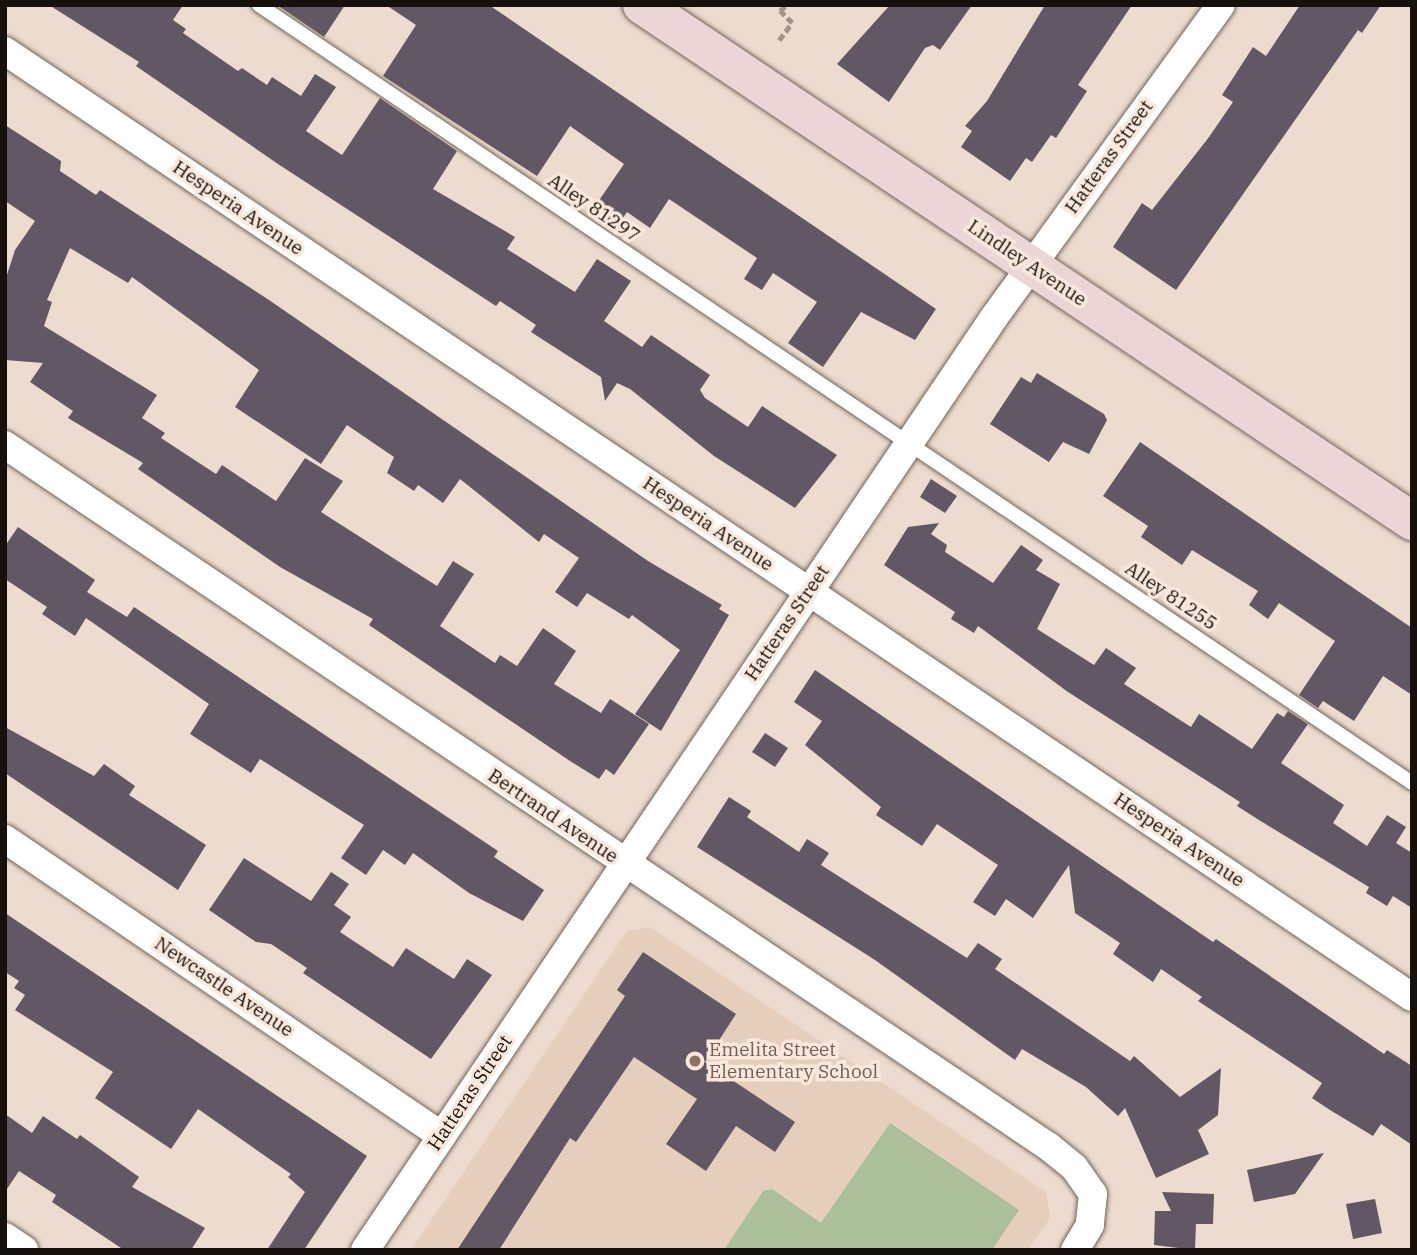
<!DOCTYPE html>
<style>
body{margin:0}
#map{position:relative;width:1417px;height:1255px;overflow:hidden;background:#ecdbce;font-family:"IBM Plex Serif",serif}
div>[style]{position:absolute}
.built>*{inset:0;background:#e5cebc}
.green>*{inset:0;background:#acbf9b}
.building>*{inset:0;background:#625765}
.path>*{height:4.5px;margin-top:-2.25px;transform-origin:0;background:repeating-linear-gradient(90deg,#a09389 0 7px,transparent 0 10.5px)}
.roads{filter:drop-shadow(0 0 2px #74655a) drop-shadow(0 0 2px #74655a)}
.lane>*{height:14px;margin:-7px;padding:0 7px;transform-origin:7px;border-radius:7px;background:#fff}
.street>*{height:28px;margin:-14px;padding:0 14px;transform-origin:14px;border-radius:14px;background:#fff}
.secondary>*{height:38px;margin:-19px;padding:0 19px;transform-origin:19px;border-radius:19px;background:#ebd5d7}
.dots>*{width:19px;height:19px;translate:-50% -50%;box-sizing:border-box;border:4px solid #f9e8db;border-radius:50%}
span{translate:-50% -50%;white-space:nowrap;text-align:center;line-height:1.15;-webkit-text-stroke:7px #f9e8db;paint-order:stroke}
.street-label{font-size:19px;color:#17110d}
.education-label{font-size:19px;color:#785e54}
.left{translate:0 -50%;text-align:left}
.frame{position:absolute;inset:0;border:7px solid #17110d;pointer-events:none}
</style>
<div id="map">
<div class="built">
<i style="clip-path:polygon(650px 927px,1046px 1192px,1050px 1218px,1028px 1250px,411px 1250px,627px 931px)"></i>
</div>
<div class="green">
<i style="clip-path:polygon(890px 1123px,1019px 1210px,992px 1250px,724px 1250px,763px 1191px,772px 1189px,821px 1223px)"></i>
</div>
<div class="building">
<i style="clip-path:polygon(49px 5px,183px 5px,173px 20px,186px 29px,183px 33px,238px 71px,242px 68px,267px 85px,272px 77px,301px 96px,315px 74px,336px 87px,306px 131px,342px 155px,380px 98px,457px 151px,433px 189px,515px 237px,507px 249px,575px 292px,597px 259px,631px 281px,604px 321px,642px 347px,651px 335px,710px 375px,700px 390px,705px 398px,748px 427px,762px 406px,837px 455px,795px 508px,714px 456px,630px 389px,617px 383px,605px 401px,601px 377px,531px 332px,536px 325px,500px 301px,496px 306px,278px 164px,136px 66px,139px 62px)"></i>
<i style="clip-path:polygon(277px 5px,345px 5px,324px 37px)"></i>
<i style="clip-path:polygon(386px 5px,489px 5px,936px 309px,915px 340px,861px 312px,823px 367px,788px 343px,817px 302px,773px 273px,762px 290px,744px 279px,757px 258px,669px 199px,650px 228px,627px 212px,615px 229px,591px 212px,624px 164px,570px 126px,537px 176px,383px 76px,416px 25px)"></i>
<i style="clip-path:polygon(890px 5px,972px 5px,940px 50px,933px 45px,925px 48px,889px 102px,837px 64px)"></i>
<i style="clip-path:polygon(1045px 5px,1132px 5px,1078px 85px,1087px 91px,1056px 138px,1051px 135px,1032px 162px,1026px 158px,1010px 181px,961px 147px,972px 131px,965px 126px,987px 101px)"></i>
<i style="clip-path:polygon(1300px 5px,1381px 5px,1362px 33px,1358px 30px,1176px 290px,1113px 247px,1142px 203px,1152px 210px,1209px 137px,1233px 102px,1222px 95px,1253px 47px,1266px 56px)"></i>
<i style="clip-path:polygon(5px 125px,61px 161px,60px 171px,96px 195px,100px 190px,269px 300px,648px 561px,722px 605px,719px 609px,729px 615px,661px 731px,635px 714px,680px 650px,632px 615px,629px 619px,587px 593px,577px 607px,555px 592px,579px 558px,544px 534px,539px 542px,460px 479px,443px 503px,418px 485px,414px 491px,387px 473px,394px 457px,347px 425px,321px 464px,235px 407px,259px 370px,132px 277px,128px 283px,70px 248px,47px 300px,52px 302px,44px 326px,157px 395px,142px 418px,165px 433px,161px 438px,216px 474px,222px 465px,276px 501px,305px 458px,343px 481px,321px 512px,437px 586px,453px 561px,474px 574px,440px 626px,495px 663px,500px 655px,517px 666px,543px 628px,576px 651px,554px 684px,601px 713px,610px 699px,649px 724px,614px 775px,606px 769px,599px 779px,570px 761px,369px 625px,373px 619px,280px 567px,138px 469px,143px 463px,68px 418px,73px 411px,30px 382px,43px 363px,5px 360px,5px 281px,15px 250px,35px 221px,5px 201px)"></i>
<i style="clip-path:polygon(1037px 373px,1104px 414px,1107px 420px,1089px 454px,1063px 442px,1049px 462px,990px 424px,1021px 377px,1031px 383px)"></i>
<i style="clip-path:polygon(1140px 442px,1412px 628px,1412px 695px,1383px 676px,1354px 721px,1323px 701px,1318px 708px,1299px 695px,1335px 641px,1279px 603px,1268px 619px,1249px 605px,1258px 591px,1192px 550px,1182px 565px,1141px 537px,1148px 526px,1103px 496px)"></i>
<i style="clip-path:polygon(931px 479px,957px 496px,945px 513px,920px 497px)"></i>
<i style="clip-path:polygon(939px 523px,931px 534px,947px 545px,945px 552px,993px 583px,1021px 545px,1043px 560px,1036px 570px,1060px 584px,1037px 629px,1094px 665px,1106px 648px,1136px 668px,1124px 684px,1191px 727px,1199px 714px,1252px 749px,1277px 713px,1284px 717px,1288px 711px,1308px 724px,1281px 763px,1344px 805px,1333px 823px,1367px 846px,1387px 815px,1406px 827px,1396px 843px,1412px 853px,1412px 908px,1393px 896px,1387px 906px,1366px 893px,1369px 887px,1259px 820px,1237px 806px,1240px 802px,1068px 692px,978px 626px,974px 633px,951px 619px,955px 612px,884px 565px,908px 527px)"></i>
<i style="clip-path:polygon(18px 527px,95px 580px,87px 592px,127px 617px,134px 607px,498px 851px,494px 857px,544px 890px,523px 921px,469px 893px,413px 853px,405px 865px,383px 850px,366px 875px,341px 858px,364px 825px,260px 759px,251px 773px,190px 734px,209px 704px,86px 618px,75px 636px,42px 614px,47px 607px,5px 579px,5px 546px)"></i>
<i style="clip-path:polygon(815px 670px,1213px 942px,1216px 939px,1384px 1054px,1387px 1050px,1412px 1066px,1412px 1145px,1381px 1124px,1373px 1136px,1330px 1110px,1312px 1098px,1322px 1083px,1198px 1001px,1202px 997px,1161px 969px,1153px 982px,1113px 954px,1120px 943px,1075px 913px,1069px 865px,1033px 918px,1006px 899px,995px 916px,973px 902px,998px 865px,937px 824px,922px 846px,876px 815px,881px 807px,805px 745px,822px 721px,794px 702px)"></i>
<i style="clip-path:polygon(5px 727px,94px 776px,104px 764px,135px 786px,129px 795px,206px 845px,178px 890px,5px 773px)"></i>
<i style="clip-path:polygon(765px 733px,788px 748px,775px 767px,752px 752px)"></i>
<i style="clip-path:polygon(729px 797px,751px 811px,747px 817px,799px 852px,807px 839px,829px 853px,821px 865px,967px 958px,978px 943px,1002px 959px,995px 969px,1130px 1061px,1134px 1056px,1180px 1097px,1221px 1068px,1218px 1115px,1198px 1130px,1209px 1154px,1156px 1178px,1125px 1108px,1118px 1116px,1086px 1087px,1022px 1049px,1015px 1060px,875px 960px,697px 847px)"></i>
<i style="clip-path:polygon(244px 858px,311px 901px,331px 872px,349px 884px,334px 905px,351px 917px,340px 932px,393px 967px,406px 948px,454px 979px,467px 959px,492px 975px,431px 1059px,303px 973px,307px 968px,271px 944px,256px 942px,209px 910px)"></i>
<i style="clip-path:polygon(5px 913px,367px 1156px,304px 1250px,267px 1250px,305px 1192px,288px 1177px,291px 1174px,198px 1109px,171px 1149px,95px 1098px,113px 1072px,15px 1010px,25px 995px,14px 988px,19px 981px,5px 972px)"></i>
<i style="clip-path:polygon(643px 952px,736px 1014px,705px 1062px,795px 1122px,775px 1152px,736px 1126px,706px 1171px,666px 1144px,697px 1099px,634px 1057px,576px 1142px,570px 1138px,499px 1250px,457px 1250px,625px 996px,617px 990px)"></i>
<i style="clip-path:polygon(5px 1114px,32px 1133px,43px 1116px,77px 1139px,80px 1135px,139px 1177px,132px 1187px,205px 1228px,191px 1250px,124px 1250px,52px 1202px,56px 1195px,19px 1171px,5px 1192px)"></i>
<i style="clip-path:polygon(1324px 1153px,1295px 1194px,1254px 1202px,1247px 1170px)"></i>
<i style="clip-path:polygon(1162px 1192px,1214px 1194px,1213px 1224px,1196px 1224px,1195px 1250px,1154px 1245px,1155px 1211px,1171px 1211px)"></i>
<i style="clip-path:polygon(1375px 1199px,1382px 1233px,1353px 1239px,1346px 1204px)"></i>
</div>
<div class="path">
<i style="left:779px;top:40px;width:21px;rotate:-53deg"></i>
<i style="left:792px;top:23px;width:17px;rotate:-135deg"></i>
<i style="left:780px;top:11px;width:8px;rotate:-45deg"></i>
</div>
<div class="roads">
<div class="lane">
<i style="left:259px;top:5px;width:1391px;rotate:34.01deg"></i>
</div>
<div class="street">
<i style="left:5px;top:51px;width:1695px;rotate:33.92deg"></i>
<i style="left:5px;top:445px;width:1257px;rotate:33.91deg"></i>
<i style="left:1048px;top:1146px;width:33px;rotate:39deg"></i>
<i style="left:1074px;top:1167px;width:33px;rotate:55deg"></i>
<i style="left:1093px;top:1194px;width:31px;rotate:96deg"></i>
<i style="left:1090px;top:1225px;width:29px;rotate:121deg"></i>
<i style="left:5px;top:839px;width:528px;rotate:34.2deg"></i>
<i style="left:5px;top:1237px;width:23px;rotate:34deg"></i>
<i style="left:365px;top:1250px;width:1127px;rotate:-56deg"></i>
<i style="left:995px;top:316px;width:384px;rotate:-54deg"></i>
</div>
<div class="secondary">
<i style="left:642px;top:5px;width:927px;rotate:33.83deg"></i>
</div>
</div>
<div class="dots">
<i style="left:695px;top:1061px;background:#8d6e63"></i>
</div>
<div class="street-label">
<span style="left:1109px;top:157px;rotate:-54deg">Hatteras Street</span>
<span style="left:238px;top:208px;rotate:34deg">Hesperia Avenue</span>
<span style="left:594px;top:208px;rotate:34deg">Alley 81297</span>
<span style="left:1027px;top:263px;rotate:34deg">Lindley Avenue</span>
<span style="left:708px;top:524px;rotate:34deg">Hesperia Avenue</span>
<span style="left:1171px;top:596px;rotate:34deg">Alley 81255</span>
<span style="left:787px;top:623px;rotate:-56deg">Hatteras Street</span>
<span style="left:553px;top:816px;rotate:34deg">Bertrand Avenue</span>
<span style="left:1179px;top:840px;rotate:34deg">Hesperia Avenue</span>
<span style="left:224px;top:987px;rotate:34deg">Newcastle Avenue</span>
<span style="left:470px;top:1093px;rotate:-56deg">Hatteras Street</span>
</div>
<div class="education-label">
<span class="left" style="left:709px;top:1061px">Emelita Street<br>Elementary School</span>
</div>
<div class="frame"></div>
</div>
